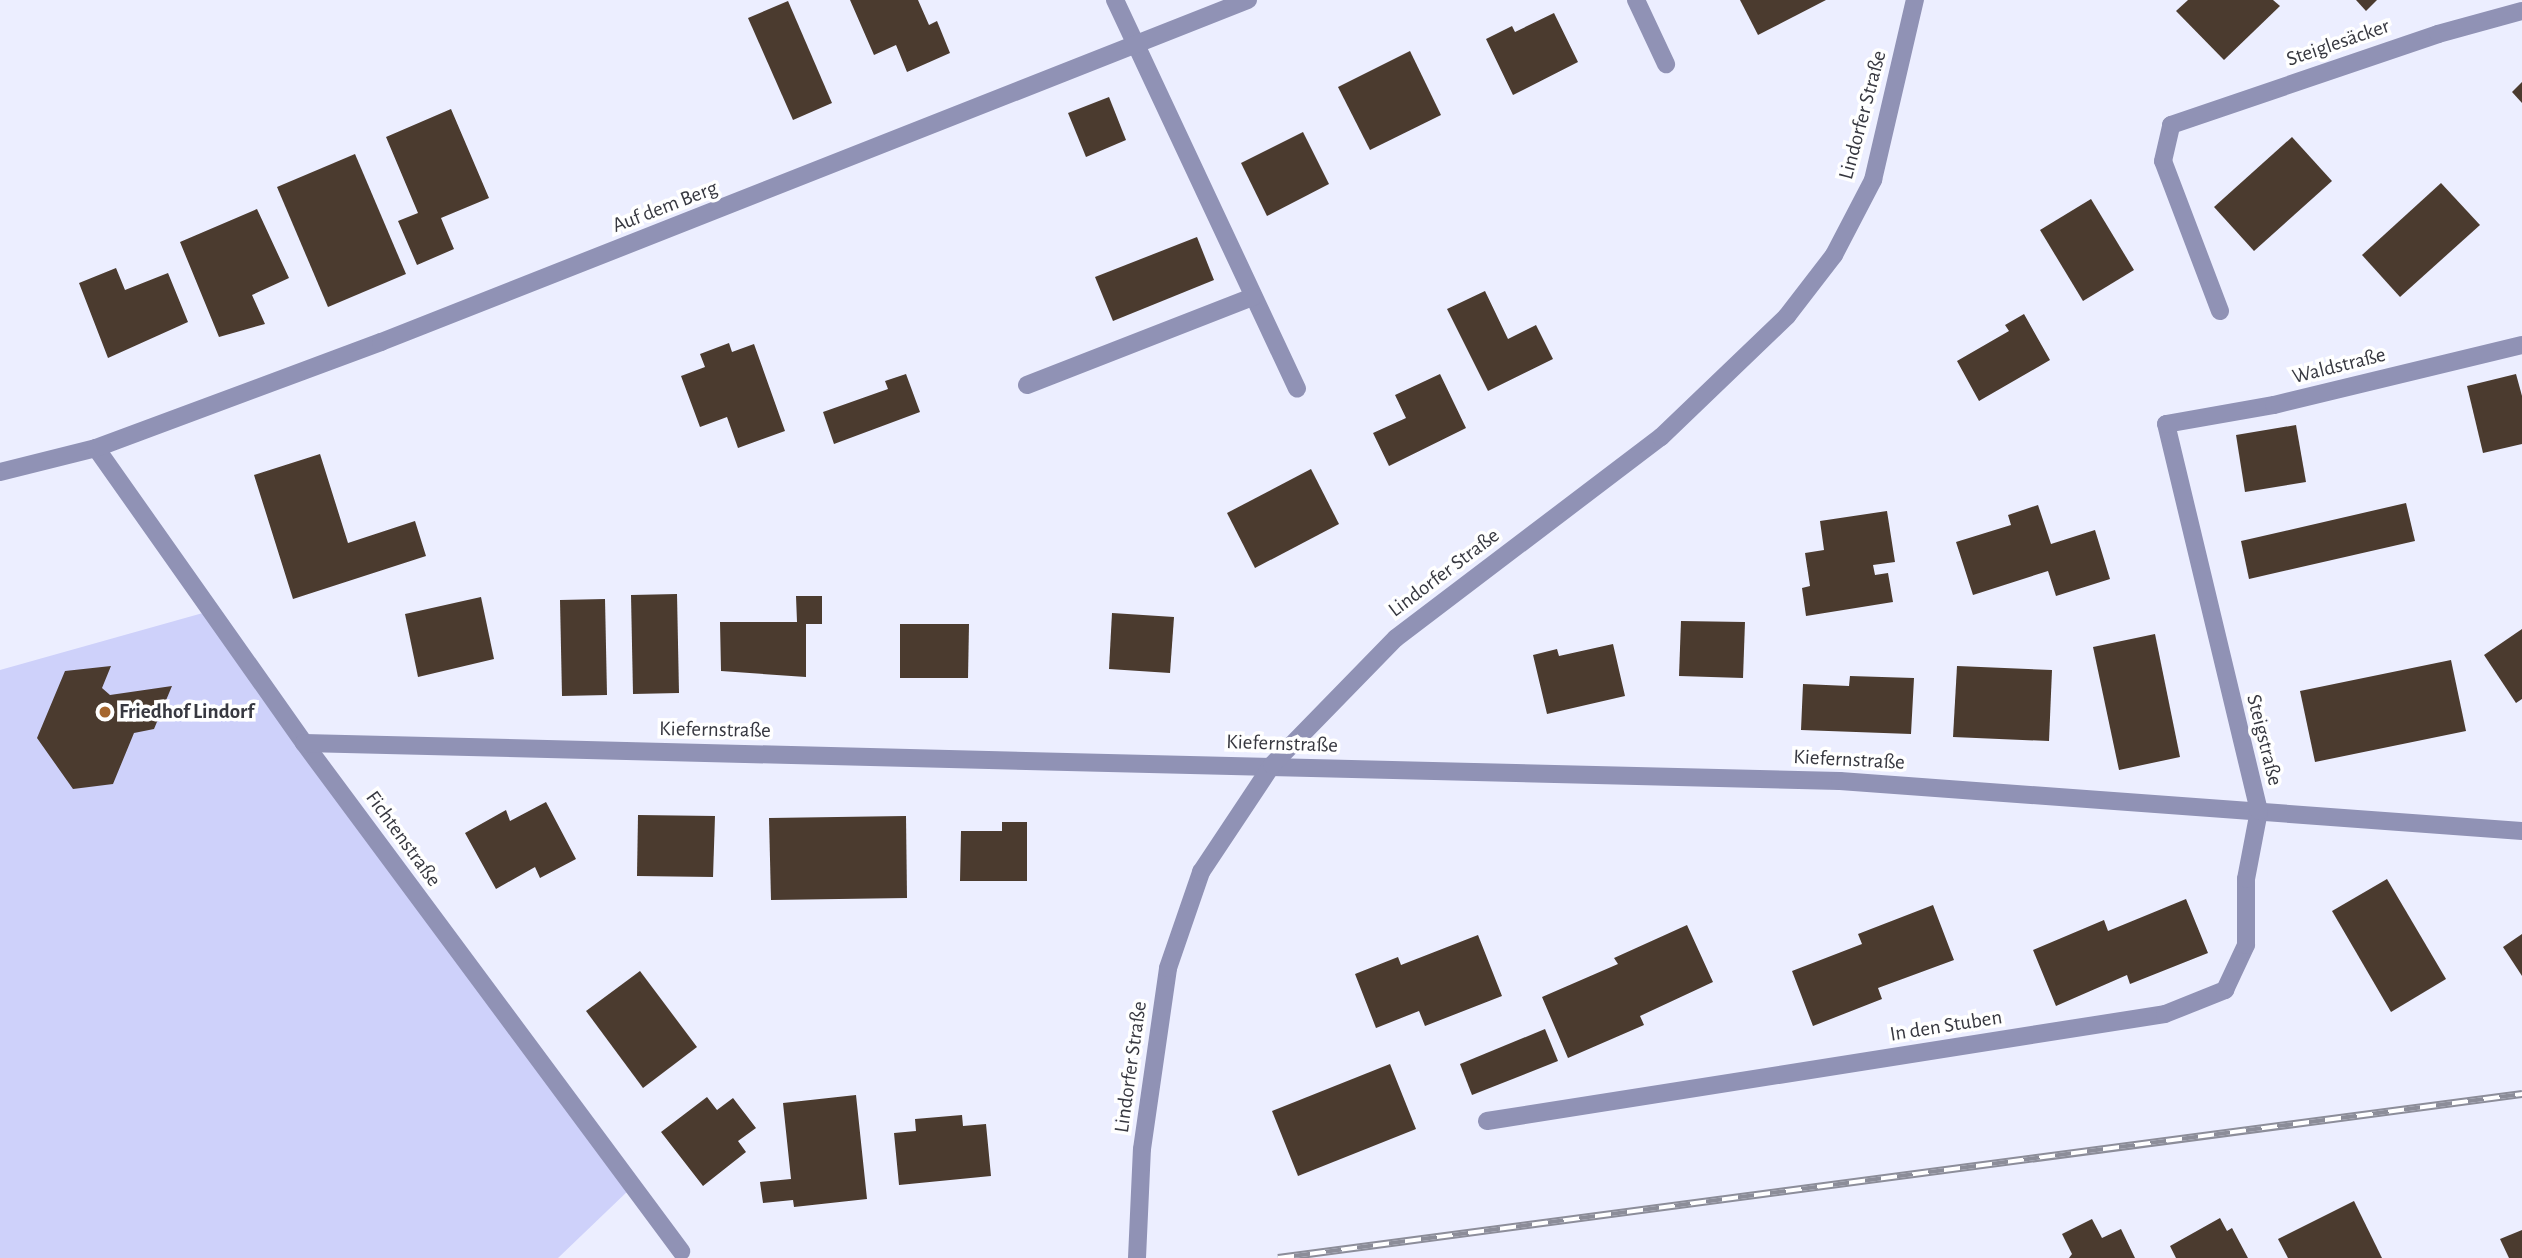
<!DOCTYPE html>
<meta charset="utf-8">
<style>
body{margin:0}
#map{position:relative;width:2522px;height:1258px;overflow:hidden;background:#eceeff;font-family:"Alegreya Sans",sans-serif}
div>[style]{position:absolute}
.green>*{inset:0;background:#ced1fa}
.building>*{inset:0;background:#4b3b2f}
.minor>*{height:18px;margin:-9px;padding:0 9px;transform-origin:9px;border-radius:9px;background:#9092b5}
.rail>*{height:8px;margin-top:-4px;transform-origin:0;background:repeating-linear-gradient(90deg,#fff 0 16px,#8c8d99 0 32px);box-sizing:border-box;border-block:2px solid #8c8d99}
.dots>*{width:19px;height:19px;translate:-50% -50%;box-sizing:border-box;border:4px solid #fff;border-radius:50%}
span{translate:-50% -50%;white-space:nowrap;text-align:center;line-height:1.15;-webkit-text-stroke:7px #fff;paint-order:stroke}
.street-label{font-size:21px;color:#373840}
.poi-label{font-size:21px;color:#373840;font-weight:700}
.left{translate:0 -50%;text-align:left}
</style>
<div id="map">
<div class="green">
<i style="clip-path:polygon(210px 611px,631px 1188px,558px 1258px,0 1258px,0 670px)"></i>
</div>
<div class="building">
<i style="clip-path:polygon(850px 0,918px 0,929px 25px,937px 21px,950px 53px,907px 72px,896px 45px,874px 55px)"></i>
<i style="clip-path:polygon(1740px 0,1826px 0,1758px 35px)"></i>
<i style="clip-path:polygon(2188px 0,2273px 0,2280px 6px,2224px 60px,2176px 11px)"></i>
<i style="clip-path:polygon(2356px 0,2377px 0,2366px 11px)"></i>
<i style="clip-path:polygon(788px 1px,832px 103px,793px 120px,748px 18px)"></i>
<i style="clip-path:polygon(1554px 13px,1578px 62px,1513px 95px,1486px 39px,1512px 26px,1515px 32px)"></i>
<i style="clip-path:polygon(1410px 51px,1441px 115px,1370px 150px,1338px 87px)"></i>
<i style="clip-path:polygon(2522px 82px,2522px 103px,2512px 92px)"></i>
<i style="clip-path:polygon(1109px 97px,1126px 140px,1086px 157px,1068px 113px)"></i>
<i style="clip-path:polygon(451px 109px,489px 198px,441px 218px,454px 249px,417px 265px,398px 221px,418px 213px,386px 137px)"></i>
<i style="clip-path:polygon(1303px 132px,1329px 184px,1267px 216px,1241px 163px)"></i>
<i style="clip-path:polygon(2292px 137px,2332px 181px,2254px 251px,2214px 207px)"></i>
<i style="clip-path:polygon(355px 154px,406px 274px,328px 307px,277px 187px)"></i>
<i style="clip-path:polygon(2441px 183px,2480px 225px,2400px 297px,2362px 255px)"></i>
<i style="clip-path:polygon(2091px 199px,2134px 270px,2083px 301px,2040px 230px)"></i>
<i style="clip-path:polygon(257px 209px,289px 278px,252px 295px,265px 324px,219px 337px,180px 242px)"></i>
<i style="clip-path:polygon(1197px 237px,1214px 280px,1113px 321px,1095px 277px)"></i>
<i style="clip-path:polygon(116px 268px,125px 290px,168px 273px,188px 322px,108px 358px,79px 283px)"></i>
<i style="clip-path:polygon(1485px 291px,1508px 339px,1536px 325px,1553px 359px,1488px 391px,1447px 309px)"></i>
<i style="clip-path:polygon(2024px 314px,2050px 360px,1979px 401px,1957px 361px,2009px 331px,2005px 325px)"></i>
<i style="clip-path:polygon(729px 343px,732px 352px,754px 344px,785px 431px,738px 448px,727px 417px,700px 427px,681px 376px,705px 367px,700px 354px)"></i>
<i style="clip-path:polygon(906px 374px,920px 412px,834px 444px,823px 412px,888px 389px,885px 381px)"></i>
<i style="clip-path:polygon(1440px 374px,1466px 428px,1389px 466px,1373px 433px,1406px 418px,1395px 395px)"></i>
<i style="clip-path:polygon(2516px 374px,2522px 396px,2522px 444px,2483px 453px,2467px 386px)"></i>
<i style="clip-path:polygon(2296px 425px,2306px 482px,2245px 492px,2236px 435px)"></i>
<i style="clip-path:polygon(320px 454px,348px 543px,415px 521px,426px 556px,293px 599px,254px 475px)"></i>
<i style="clip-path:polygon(1311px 469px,1339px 524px,1255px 568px,1227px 513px)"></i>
<i style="clip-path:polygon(2406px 503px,2415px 541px,2249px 579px,2241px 541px)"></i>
<i style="clip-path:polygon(2038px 505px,2051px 544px,2095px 530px,2110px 579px,2056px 596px,2048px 571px,1973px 595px,1956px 542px,2011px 525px,2008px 515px)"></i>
<i style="clip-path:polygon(1887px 511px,1895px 562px,1873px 565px,1875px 575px,1888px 573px,1893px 602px,1806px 616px,1802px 588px,1810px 586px,1805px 553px,1824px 550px,1820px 521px)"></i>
<i style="clip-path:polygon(677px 594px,679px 693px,633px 694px,631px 595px)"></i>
<i style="clip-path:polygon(796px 596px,822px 596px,822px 624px,806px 624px,806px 677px,721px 671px,720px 622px,797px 622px)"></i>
<i style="clip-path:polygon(481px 597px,494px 659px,418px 677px,405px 614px)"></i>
<i style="clip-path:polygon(605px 599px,607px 695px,562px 696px,560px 600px)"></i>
<i style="clip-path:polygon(1112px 613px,1174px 617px,1170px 673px,1109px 669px)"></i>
<i style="clip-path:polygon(1681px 621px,1745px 622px,1743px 678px,1679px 676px)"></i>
<i style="clip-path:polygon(900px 624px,969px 624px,968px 678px,900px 678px)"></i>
<i style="clip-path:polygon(2522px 629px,2522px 699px,2516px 703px,2484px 655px)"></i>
<i style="clip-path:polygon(2155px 634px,2180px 757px,2119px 770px,2093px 647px)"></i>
<i style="clip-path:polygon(1613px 644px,1625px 696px,1547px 714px,1533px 655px,1557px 649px,1559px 656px)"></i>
<i style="clip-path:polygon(2451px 660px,2466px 731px,2315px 762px,2300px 691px)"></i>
<i style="clip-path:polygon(111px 666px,102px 688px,110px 695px,172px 686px,154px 729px,134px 733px,113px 784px,73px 789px,37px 738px,65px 671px)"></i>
<i style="clip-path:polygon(1957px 666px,2052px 670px,2049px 741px,1953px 737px)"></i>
<i style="clip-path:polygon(1850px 676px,1914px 678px,1911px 734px,1801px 730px,1803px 684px,1849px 686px)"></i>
<i style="clip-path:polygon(546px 802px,576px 859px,540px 878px,535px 867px,496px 889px,465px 833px,506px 810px,510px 821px)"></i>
<i style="clip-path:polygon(638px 815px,715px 816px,713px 877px,637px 876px)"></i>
<i style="clip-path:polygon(906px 816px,907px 898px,771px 900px,769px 818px)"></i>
<i style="clip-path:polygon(1002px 822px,1027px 822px,1027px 881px,960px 881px,961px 831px,1002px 831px)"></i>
<i style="clip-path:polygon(2387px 879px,2446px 979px,2391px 1012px,2332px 911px)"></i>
<i style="clip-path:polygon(2186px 899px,2208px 953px,2130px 984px,2127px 975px,2056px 1006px,2033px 950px,2104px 920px,2108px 931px)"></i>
<i style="clip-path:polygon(1933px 905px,1954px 960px,1878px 988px,1882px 999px,1813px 1026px,1792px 971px,1862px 944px,1858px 934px)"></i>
<i style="clip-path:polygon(1687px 925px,1713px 982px,1640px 1016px,1644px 1025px,1568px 1058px,1542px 997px,1618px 964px,1614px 958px)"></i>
<i style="clip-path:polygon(2522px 934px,2522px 976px,2503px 947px)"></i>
<i style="clip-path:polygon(1478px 935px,1502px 996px,1425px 1026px,1419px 1011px,1376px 1028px,1355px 974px,1398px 957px,1401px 965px)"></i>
<i style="clip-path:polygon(640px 971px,697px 1047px,643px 1088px,586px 1011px)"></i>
<i style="clip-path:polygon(1545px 1029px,1558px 1061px,1472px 1095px,1460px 1064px)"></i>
<i style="clip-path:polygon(1390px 1064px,1416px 1129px,1298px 1176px,1272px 1111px)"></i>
<i style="clip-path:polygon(856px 1095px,867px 1199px,794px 1207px,793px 1200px,763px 1203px,760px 1182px,791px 1179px,783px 1103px)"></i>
<i style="clip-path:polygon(707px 1097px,717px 1110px,733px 1098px,756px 1128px,738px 1141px,746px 1152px,703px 1186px,661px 1132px)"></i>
<i style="clip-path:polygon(962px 1115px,963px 1126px,986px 1124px,991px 1176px,899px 1185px,894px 1133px,916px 1131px,915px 1119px)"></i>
<i style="clip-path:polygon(2354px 1201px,2382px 1258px,2288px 1258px,2278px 1239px)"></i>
<i style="clip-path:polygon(2220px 1218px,2227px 1231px,2232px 1228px,2248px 1258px,2176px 1258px,2170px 1246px)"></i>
<i style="clip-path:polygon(2092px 1219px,2102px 1238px,2121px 1229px,2135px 1258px,2069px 1258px,2072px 1254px,2062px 1234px)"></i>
<i style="clip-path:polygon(2522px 1230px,2522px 1258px,2509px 1258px,2500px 1239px)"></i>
</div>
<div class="minor">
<i style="left:1115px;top:0;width:429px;rotate:64.9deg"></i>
<i style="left:1636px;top:0;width:71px;rotate:64.9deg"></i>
<i style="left:2220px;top:311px;width:160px;rotate:-110.8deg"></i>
<i style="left:2163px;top:161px;width:37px;rotate:-77deg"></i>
<i style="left:2171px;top:125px;width:282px;rotate:-18.8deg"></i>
<i style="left:2438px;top:34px;width:87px;rotate:-15.3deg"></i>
<i style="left:1027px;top:385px;width:243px;rotate:-21.3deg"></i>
<i style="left:96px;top:448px;width:361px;rotate:54.8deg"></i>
<i style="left:304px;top:743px;width:633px;rotate:53.42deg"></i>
<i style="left:0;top:472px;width:99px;rotate:-14deg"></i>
<i style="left:96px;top:448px;width:304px;rotate:-20.4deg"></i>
<i style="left:381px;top:342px;width:932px;rotate:-21.53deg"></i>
<i style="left:304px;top:743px;width:1536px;rotate:1.42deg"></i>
<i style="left:1840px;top:781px;width:684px;rotate:4.19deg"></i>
<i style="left:1487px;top:1121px;width:686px;rotate:-8.97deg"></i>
<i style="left:2165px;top:1014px;width:65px;rotate:-21.8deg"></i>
<i style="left:2225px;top:990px;width:50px;rotate:-65deg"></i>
<i style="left:2246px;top:945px;width:66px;rotate:-90deg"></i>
<i style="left:2246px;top:879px;width:69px;rotate:-79.2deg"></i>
<i style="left:2259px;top:811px;width:398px;rotate:-103.5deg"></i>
<i style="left:2166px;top:424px;width:110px;rotate:-10deg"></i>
<i style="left:2274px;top:405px;width:255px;rotate:-13.6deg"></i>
<i style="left:1137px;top:1258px;width:109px;rotate:-87.4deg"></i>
<i style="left:1142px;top:1149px;width:183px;rotate:-81.8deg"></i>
<i style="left:1168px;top:968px;width:102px;rotate:-71deg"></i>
<i style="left:1201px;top:872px;width:128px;rotate:-56.4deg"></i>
<i style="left:1272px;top:765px;width:177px;rotate:-45.7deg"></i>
<i style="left:1396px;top:638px;width:333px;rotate:-37.2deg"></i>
<i style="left:1661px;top:437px;width:175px;rotate:-43.8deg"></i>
<i style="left:1787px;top:316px;width:77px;rotate:-52.4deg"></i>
<i style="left:1834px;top:255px;width:85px;rotate:-62.5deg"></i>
<i style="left:1873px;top:180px;width:185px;rotate:-76.9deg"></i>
</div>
<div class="rail">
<i style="left:1278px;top:1258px;width:1255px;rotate:-7.51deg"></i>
</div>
<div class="dots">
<i style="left:105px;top:712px;background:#a5662e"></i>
</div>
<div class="street-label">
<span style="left:2338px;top:43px;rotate:-19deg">Steiglesäcker</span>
<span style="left:1863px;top:115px;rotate:-75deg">Lindorfer Straße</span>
<span style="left:665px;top:207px;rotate:-21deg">Auf dem Berg</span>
<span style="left:2339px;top:366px;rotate:-14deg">Waldstraße</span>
<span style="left:1444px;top:573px;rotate:-37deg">Lindorfer Straße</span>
<span style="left:715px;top:730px;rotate:1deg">Kiefernstraße</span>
<span style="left:2264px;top:740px;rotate:76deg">Steigstraße</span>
<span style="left:1282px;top:744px;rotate:2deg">Kiefernstraße</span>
<span style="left:1849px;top:760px;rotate:3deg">Kiefernstraße</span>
<span style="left:403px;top:839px;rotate:54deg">Fichtenstraße</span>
<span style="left:1946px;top:1026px;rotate:-9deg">In den Stuben</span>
<span style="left:1131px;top:1067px;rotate:-82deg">Lindorfer Straße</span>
</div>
<div class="poi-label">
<span class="left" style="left:119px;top:712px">Friedhof Lindorf</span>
</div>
</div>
